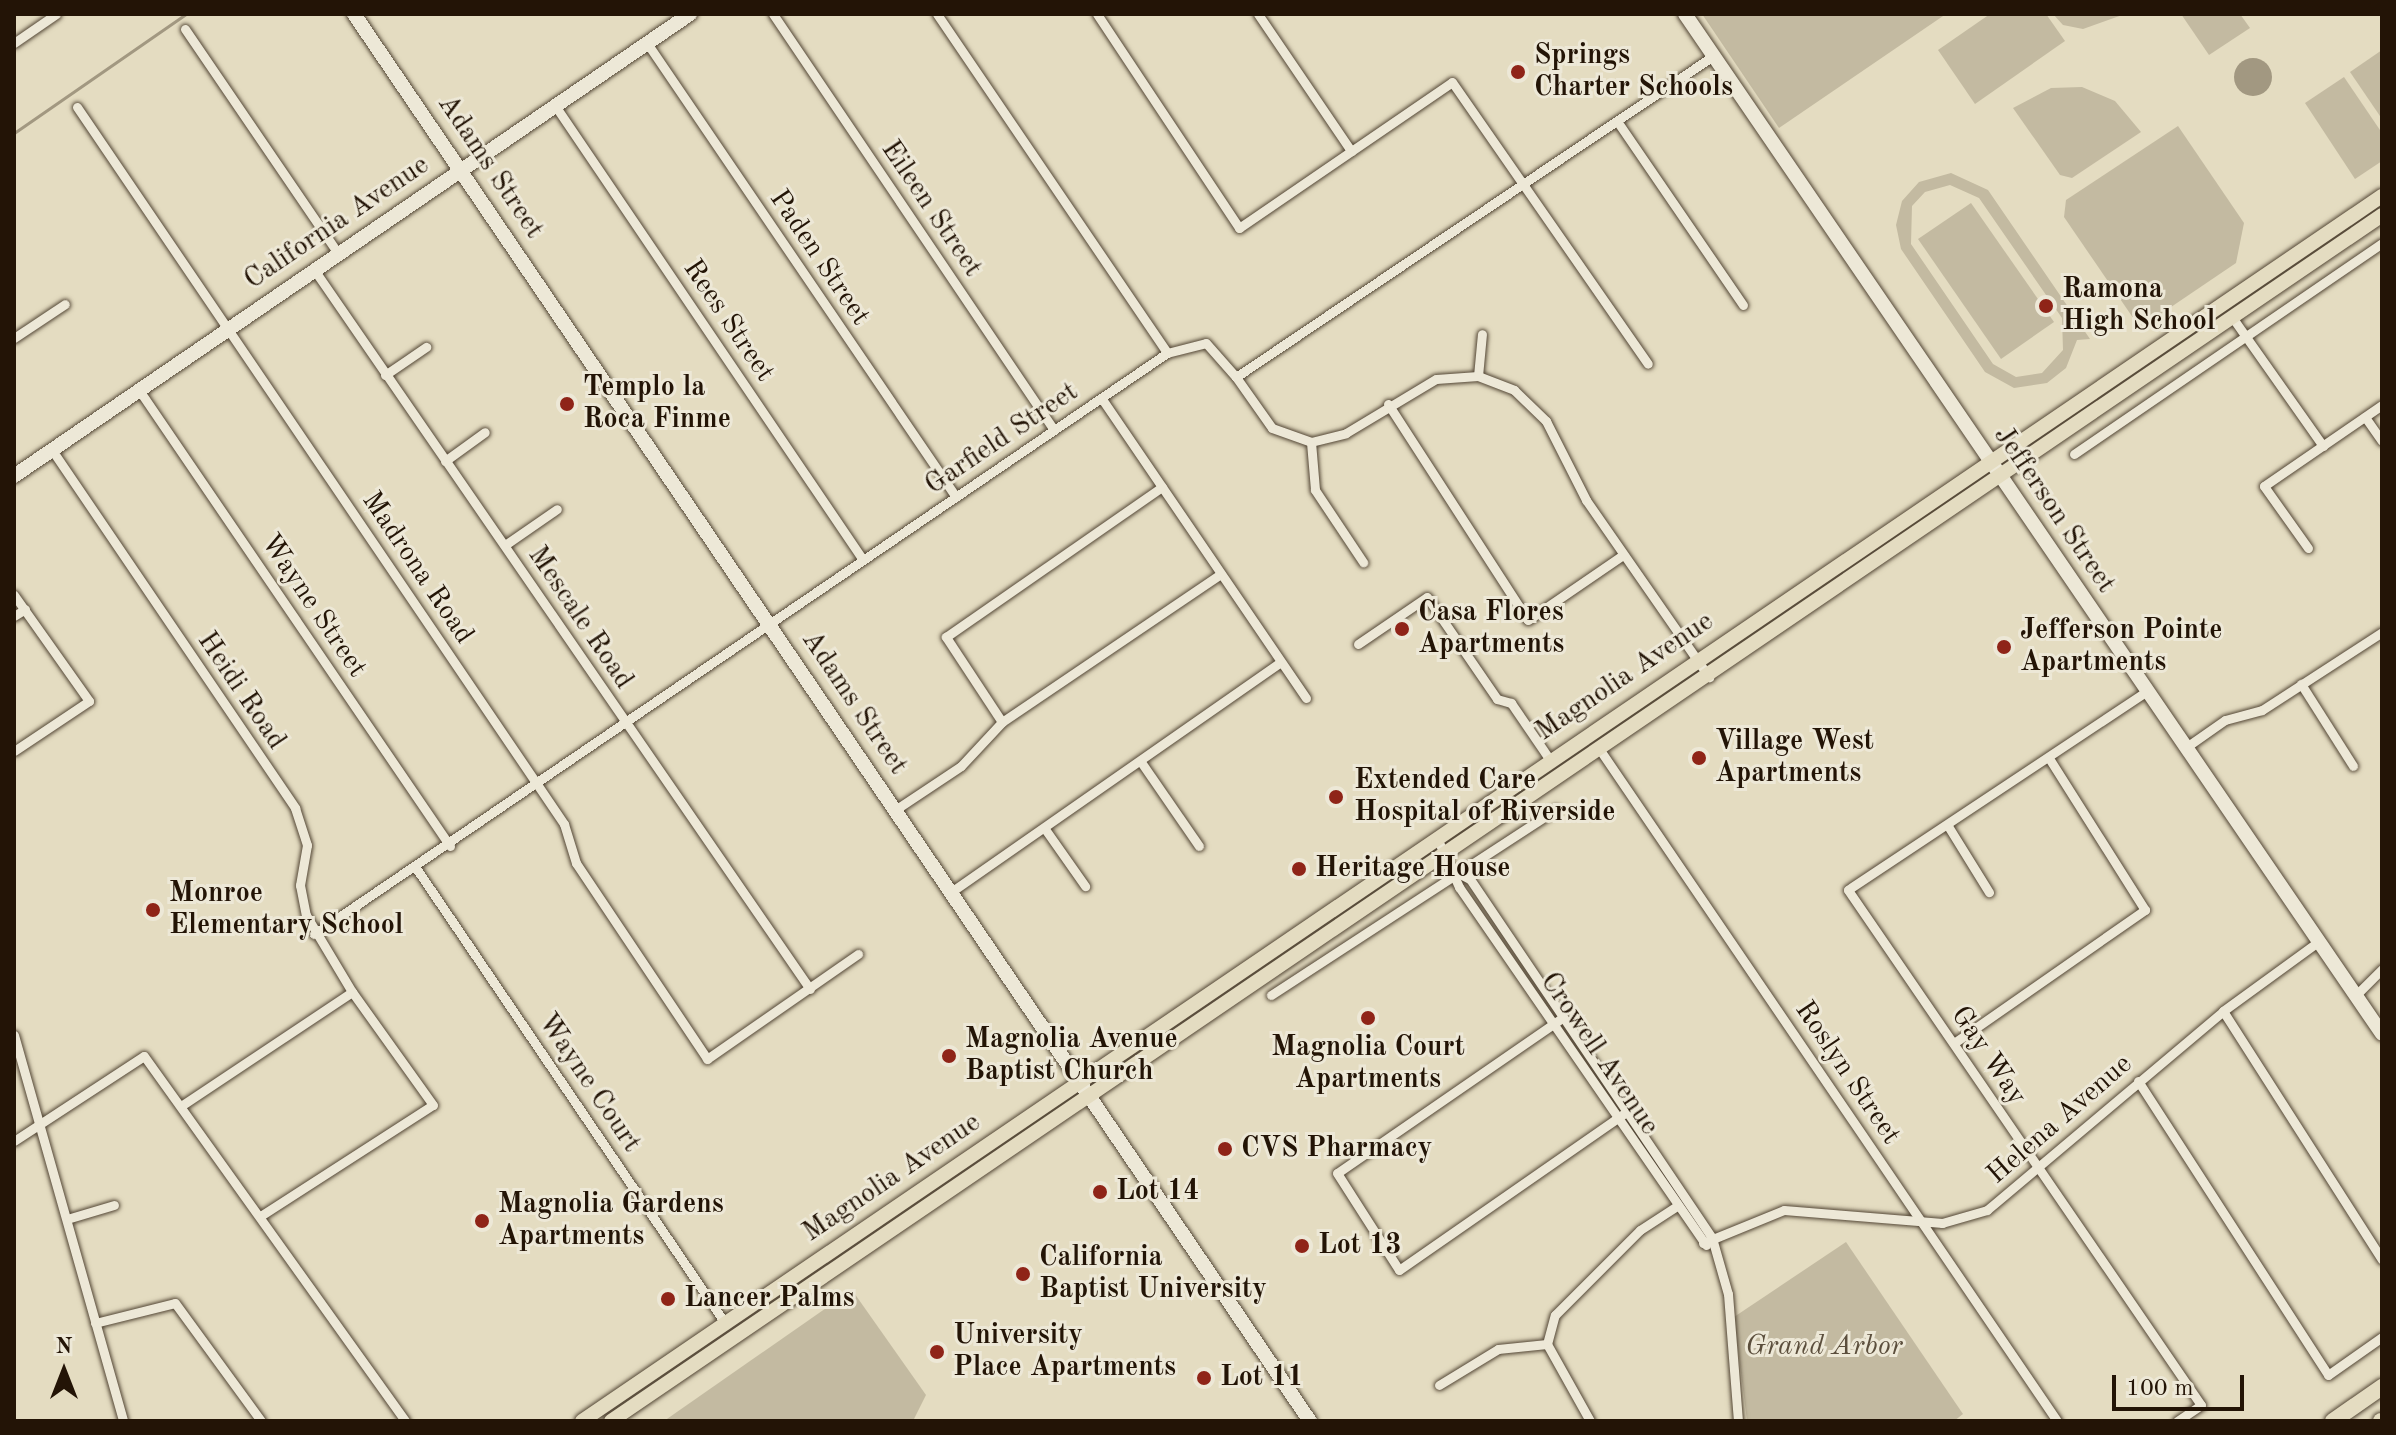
<!DOCTYPE html>
<style>
body{margin:0}
#map{position:relative;width:2396px;height:1435px;overflow:hidden;background:#e4dcc1;font-family:"Old Standard TT",serif}
div>[style]{position:absolute}
.green>*{inset:0;background:#c3baa1}
.water>*{inset:0;background:#a29881}
.round{border-radius:50%}
.stream>*{height:3px;margin:-1.5px;padding:0 1.5px;transform-origin:1.5px;border-radius:1.5px;background:#a29881}
.roads{filter:drop-shadow(0 0 2px #534635) drop-shadow(0 0 2px #534635)}
.street>*{height:9px;margin:-4.5px;padding:0 4.5px;transform-origin:4.5px;border-radius:4.5px;background:#ede8d7}
.secondary>*{height:14px;margin:-7px;padding:0 7px;transform-origin:7px;border-radius:7px;background:#ede8d7}
.primary>*{height:14px;margin:-7px;padding:0 7px;transform-origin:7px;border-radius:7px;background:#e4dcc1}
.highway>*{height:16px;margin:-8px;padding:0 8px;transform-origin:8px;border-radius:8px;background:#e4dcc1}
.dots>*{width:22px;height:22px;translate:-50% -50%;box-sizing:border-box;border:4px solid #ede8d7;border-radius:50%}
span{translate:-50% -50%;white-space:nowrap;text-align:center;line-height:1.15;-webkit-text-stroke:6px #ede8d7;paint-order:stroke}
.poi-label{font-size:28px;color:#231406;font-weight:700}
.left{translate:0 -50%;text-align:left}
.street-label{font-size:28px;color:#231406}
.park-label{font-size:28px;color:#5b4e3c;font-style:italic}
.frame{position:absolute;inset:0;border:16px solid #231406;pointer-events:none}
.north{position:absolute;left:24px;top:1331px;width:80px;height:80px;-webkit-text-stroke:6px #ede8d7;paint-order:stroke;rotate:0deg;font-size:22px;font-weight:700;line-height:32px;text-align:center;color:#231406}
.north::after{content:'';display:block;margin:auto;width:28px;height:36px;background:#231406;clip-path:polygon(50% 0,100% 100%,50% 72%,0 100%)}
.scale{position:absolute;left:2112px;top:1375px;width:132px;height:36px;box-sizing:border-box;border:4px solid #231406;border-top:0;padding-left:10px;font-size:24px;line-height:28px;white-space:nowrap;color:#231406;-webkit-text-stroke:6px #ede8d7;paint-order:stroke}
</style>
<div id="map">
<div class="green">
<i style="clip-path:polygon(1702px 14px,1946px 14px,1779px 128px)"></i>
<i style="clip-path:polygon(1990px 14px,2046px 14px,2065px 41px,1975px 104px,1938px 50px)"></i>
<i style="clip-path:polygon(2053px 14px,2125px 14px,2083px 29px,2063px 25px)"></i>
<i style="clip-path:polygon(2181px 14px,2240px 14px,2250px 28px,2209px 55px)"></i>
<i style="clip-path:polygon(2382px 50px,2382px 119px,2350px 72px)"></i>
<i style="clip-path:polygon(2344px 77px,2382px 133px,2382px 161px,2355px 179px,2305px 103px)"></i>
<i style="clip-path:polygon(2082px 87px,2115px 101px,2141px 132px,2072px 178px,2060px 175px,2013px 108px,2051px 88px)"></i>
<i style="clip-path:polygon(2178px 126px,2244px 223px,2236px 263px,2140px 328px,2064px 217px,2066px 200px)"></i>
<i style="clip-path:polygon(evenodd,1951px 173px,1988px 190px,2090px 339px,2077px 340px,2066px 368px,2047px 383px,2014px 388px,1985px 372px,1901px 249px,1896px 225px,1902px 201px,1919px 182px,1951px 173px,1950px 185px,1979px 198px,2062px 318px,2063px 350px,2042px 373px,2016px 377px,1993px 364px,1911px 244px,1912px 206px,1925px 192px,1950px 185px)"></i>
<i style="clip-path:polygon(1971px 203px,2054px 322px,2001px 359px,1918px 239px)"></i>
<i style="clip-path:polygon(1846px 1242px,1963px 1414px,1954px 1421px,1747px 1421px,1734px 1317px)"></i>
<i style="clip-path:polygon(852px 1290px,926px 1395px,913px 1421px,664px 1421px)"></i>
</div>
<div class="water">
<i class="round" style="left:2234px;top:58px;width:38px;height:38px"></i>
</div>
<div class="stream">
<i style="left:14px;top:133px;width:209px;rotate:-34.7deg"></i>
</div>
<div class="roads">
<div class="street">
<i style="left:773px;top:14px;width:502px;rotate:55.96deg"></i>
<i style="left:937px;top:14px;width:410px;rotate:55.8deg"></i>
<i style="left:1097px;top:14px;width:257px;rotate:56.4deg"></i>
<i style="left:1239px;top:228px;width:258px;rotate:-34.4deg"></i>
<i style="left:1452px;top:82px;width:343px;rotate:55.2deg"></i>
<i style="left:1258px;top:14px;width:166px;rotate:55.8deg"></i>
<i style="left:185px;top:29px;width:273px;rotate:55.7deg"></i>
<i style="left:14px;top:43px;width:51px;rotate:-34.6deg"></i>
<i style="left:647px;top:43px;width:549px;rotate:55.76deg"></i>
<i style="left:77px;top:107px;width:867px;rotate:55.81deg"></i>
<i style="left:564px;top:824px;width:41px;rotate:72.9deg"></i>
<i style="left:576px;top:863px;width:236px;rotate:56.2deg"></i>
<i style="left:707px;top:1059px;width:184px;rotate:-34.8deg"></i>
<i style="left:556px;top:107px;width:547px;rotate:55.87deg"></i>
<i style="left:1617px;top:121px;width:223px;rotate:55.6deg"></i>
<i style="left:315px;top:271px;width:872px;rotate:55.42deg"></i>
<i style="left:2232px;top:317px;width:158px;rotate:54.8deg"></i>
<i style="left:14px;top:338px;width:61px;rotate:-33.7deg"></i>
<i style="left:385px;top:375px;width:50px;rotate:-34.3deg"></i>
<i style="left:1478px;top:376px;width:42px;rotate:-84.6deg"></i>
<i style="left:1236px;top:377px;width:62px;rotate:54.8deg"></i>
<i style="left:1272px;top:428px;width:41px;rotate:19.7deg"></i>
<i style="left:1311px;top:442px;width:36px;rotate:-14deg"></i>
<i style="left:1346px;top:433px;width:105px;rotate:-31deg"></i>
<i style="left:1436px;top:379px;width:42px;rotate:-4.1deg"></i>
<i style="left:1478px;top:376px;width:39px;rotate:21deg"></i>
<i style="left:1514px;top:390px;width:45px;rotate:44.1deg"></i>
<i style="left:1546px;top:421px;width:89px;rotate:63.1deg"></i>
<i style="left:1586px;top:500px;width:216px;rotate:55.2deg"></i>
<i style="left:139px;top:390px;width:552px;rotate:55.71deg"></i>
<i style="left:1102px;top:399px;width:362px;rotate:55.7deg"></i>
<i style="left:1388px;top:404px;width:257px;rotate:57.1deg"></i>
<i style="left:1528px;top:620px;width:115px;rotate:-34.4deg"></i>
<i style="left:2365px;top:417px;width:29px;rotate:55deg"></i>
<i style="left:1311px;top:442px;width:48px;rotate:85.2deg"></i>
<i style="left:1315px;top:490px;width:87px;rotate:56.3deg"></i>
<i style="left:52px;top:450px;width:433px;rotate:55.8deg"></i>
<i style="left:295px;top:808px;width:39px;rotate:72deg"></i>
<i style="left:307px;top:845px;width:41px;rotate:99.9deg"></i>
<i style="left:300px;top:885px;width:31px;rotate:79deg"></i>
<i style="left:306px;top:915px;width:90px;rotate:59.1deg"></i>
<i style="left:352px;top:992px;width:202px;rotate:146.3deg"></i>
<i style="left:2074px;top:454px;width:373px;rotate:-34.4deg"></i>
<i style="left:445px;top:461px;width:49px;rotate:-35.9deg"></i>
<i style="left:505px;top:545px;width:63px;rotate:-34.7deg"></i>
<i style="left:2308px;top:548px;width:76px;rotate:-125.4deg"></i>
<i style="left:2264px;top:486px;width:143px;rotate:-34.5deg"></i>
<i style="left:14px;top:595px;width:130px;rotate:54.7deg"></i>
<i style="left:89px;top:701px;width:90px;rotate:146.3deg"></i>
<i style="left:14px;top:616px;width:13px;rotate:-32deg"></i>
<i style="left:1358px;top:644px;width:83px;rotate:-34.3deg"></i>
<i style="left:1427px;top:597px;width:124px;rotate:55.5deg"></i>
<i style="left:1497px;top:699px;width:15px;rotate:16deg"></i>
<i style="left:1511px;top:703px;width:69px;rotate:55.6deg"></i>
<i style="left:2301px;top:684px;width:97px;rotate:57.6deg"></i>
<i style="left:2147px;top:691px;width:359px;rotate:146.4deg"></i>
<i style="left:1848px;top:890px;width:624px;rotate:55.57deg"></i>
<i style="left:2201px;top:1405px;width:29px;rotate:146deg"></i>
<i style="left:1002px;top:722px;width:102px;rotate:-123.4deg"></i>
<i style="left:946px;top:637px;width:263px;rotate:-34.8deg"></i>
<i style="left:2185px;top:748px;width:49px;rotate:-35deg"></i>
<i style="left:2225px;top:720px;width:38px;rotate:-15deg"></i>
<i style="left:2262px;top:710px;width:143px;rotate:-33deg"></i>
<i style="left:1600px;top:750px;width:812px;rotate:55.74deg"></i>
<i style="left:1141px;top:762px;width:102px;rotate:55.4deg"></i>
<i style="left:895px;top:810px;width:79px;rotate:-33.7deg"></i>
<i style="left:961px;top:766px;width:60px;rotate:-47deg"></i>
<i style="left:1002px;top:722px;width:264px;rotate:-34.1deg"></i>
<i style="left:1948px;top:826px;width:78px;rotate:58.2deg"></i>
<i style="left:1045px;top:829px;width:70px;rotate:54.9deg"></i>
<i style="left:1437px;top:838px;width:54px;rotate:65.8deg"></i>
<i style="left:1459px;top:887px;width:435px;rotate:55.4deg"></i>
<i style="left:416px;top:868px;width:550px;rotate:55.82deg"></i>
<i style="left:1458px;top:873px;width:13px;rotate:27deg"></i>
<i style="left:1470px;top:879px;width:433px;rotate:56deg"></i>
<i style="left:1712px;top:1238px;width:58px;rotate:74.1deg"></i>
<i style="left:1728px;top:1294px;width:127px;rotate:85.5deg"></i>
<i style="left:951px;top:892px;width:402px;rotate:-34.9deg"></i>
<i style="left:314px;top:934px;width:1032px;rotate:-34.26deg"></i>
<i style="left:1167px;top:353px;width:40px;rotate:-14.4deg"></i>
<i style="left:1206px;top:343px;width:45px;rotate:48.6deg"></i>
<i style="left:1236px;top:377px;width:575px;rotate:-33.94deg"></i>
<i style="left:1271px;top:995px;width:340px;rotate:-33.1deg"></i>
<i style="left:2356px;top:995px;width:37px;rotate:-45deg"></i>
<i style="left:2223px;top:1011px;width:295px;rotate:57.4deg"></i>
<i style="left:1562px;top:1018px;width:273px;rotate:145.4deg"></i>
<i style="left:1337px;top:1173px;width:115px;rotate:57.4deg"></i>
<i style="left:1399px;top:1270px;width:275px;rotate:-34.8deg"></i>
<i style="left:14px;top:1035px;width:401px;rotate:74.2deg"></i>
<i style="left:1954px;top:1043px;width:233px;rotate:-34.9deg"></i>
<i style="left:2145px;top:910px;width:180px;rotate:-122.3deg"></i>
<i style="left:2138px;top:1081px;width:350px;rotate:57.1deg"></i>
<i style="left:2328px;top:1375px;width:66px;rotate:-35.1deg"></i>
<i style="left:14px;top:1141px;width:155px;rotate:-33.2deg"></i>
<i style="left:144px;top:1056px;width:449px;rotate:54.4deg"></i>
<i style="left:262px;top:1215px;width:203px;rotate:-32.8deg"></i>
<i style="left:433px;top:1105px;width:139px;rotate:-125.6deg"></i>
<i style="left:67px;top:1219px;width:49px;rotate:-16.6deg"></i>
<i style="left:1703px;top:1243px;width:87px;rotate:-22.2deg"></i>
<i style="left:1784px;top:1210px;width:159px;rotate:4.7deg"></i>
<i style="left:1942px;top:1223px;width:47px;rotate:-16.1deg"></i>
<i style="left:1987px;top:1210px;width:309px;rotate:-40.1deg"></i>
<i style="left:2223px;top:1011px;width:117px;rotate:-36deg"></i>
<i style="left:95px;top:1323px;width:82px;rotate:-14deg"></i>
<i style="left:175px;top:1303px;width:146px;rotate:53.9deg"></i>
<i style="left:1547px;top:1344px;width:88px;rotate:60.8deg"></i>
<i style="left:1439px;top:1385px;width:69px;rotate:-31.4deg"></i>
<i style="left:1498px;top:1349px;width:49px;rotate:-5.8deg"></i>
<i style="left:1547px;top:1344px;width:30px;rotate:-75deg"></i>
<i style="left:1555px;top:1315px;width:120px;rotate:-45deg"></i>
<i style="left:1640px;top:1230px;width:44px;rotate:-33deg"></i>
</div>
<div class="secondary">
<i style="left:354px;top:14px;width:1701px;rotate:55.81deg"></i>
<i style="left:1685px;top:14px;width:1235px;rotate:55.65deg"></i>
<i style="left:14px;top:476px;width:819px;rotate:-34.35deg"></i>
</div>
<div class="primary">
<i style="left:582px;top:1421px;width:2177px;rotate:-34.24deg"></i>
<i style="left:611px;top:1421px;width:2143px;rotate:-34.25deg"></i>
</div>
<div class="highway">
<i style="left:2333px;top:1421px;width:60px;rotate:-34.8deg"></i>
<i style="left:2381px;top:1421px;width:1px"></i>
</div>
</div>
<div class="dots">
<i style="left:1518px;top:72px;background:#8f2418"></i>
<i style="left:2046px;top:306px;background:#8f2418"></i>
<i style="left:567px;top:404px;background:#8f2418"></i>
<i style="left:1402px;top:629px;background:#8f2418"></i>
<i style="left:2004px;top:647px;background:#8f2418"></i>
<i style="left:1699px;top:758px;background:#8f2418"></i>
<i style="left:1336px;top:797px;background:#8f2418"></i>
<i style="left:1299px;top:869px;background:#8f2418"></i>
<i style="left:153px;top:910px;background:#8f2418"></i>
<i style="left:1368px;top:1018px;background:#8f2418"></i>
<i style="left:949px;top:1056px;background:#8f2418"></i>
<i style="left:1225px;top:1149px;background:#8f2418"></i>
<i style="left:1100px;top:1192px;background:#8f2418"></i>
<i style="left:482px;top:1221px;background:#8f2418"></i>
<i style="left:1302px;top:1246px;background:#8f2418"></i>
<i style="left:1023px;top:1274px;background:#8f2418"></i>
<i style="left:668px;top:1299px;background:#8f2418"></i>
<i style="left:937px;top:1352px;background:#8f2418"></i>
<i style="left:1204px;top:1378px;background:#8f2418"></i>
</div>
<div class="poi-label">
<span class="left" style="left:1534px;top:72px">Springs<br>Charter Schools</span>
<span class="left" style="left:2062px;top:306px">Ramona<br>High School</span>
<span class="left" style="left:583px;top:404px">Templo la<br>Roca Finme</span>
<span class="left" style="left:1418px;top:629px">Casa Flores<br>Apartments</span>
<span class="left" style="left:2020px;top:647px">Jefferson Pointe<br>Apartments</span>
<span class="left" style="left:1715px;top:758px">Village West<br>Apartments</span>
<span class="left" style="left:1354px;top:797px">Extended Care<br>Hospital of Riverside</span>
<span class="left" style="left:1315px;top:869px">Heritage House</span>
<span class="left" style="left:169px;top:910px">Monroe<br>Elementary School</span>
<span class="left" style="left:965px;top:1056px">Magnolia Avenue<br>Baptist Church</span>
<span style="left:1368px;top:1064px">Magnolia Court<br>Apartments</span>
<span class="left" style="left:1241px;top:1149px">CVS Pharmacy</span>
<span class="left" style="left:1116px;top:1192px">Lot 14</span>
<span class="left" style="left:498px;top:1221px">Magnolia Gardens<br>Apartments</span>
<span class="left" style="left:1318px;top:1246px">Lot 13</span>
<span class="left" style="left:1039px;top:1274px">California<br>Baptist University</span>
<span class="left" style="left:684px;top:1299px">Lancer Palms</span>
<span class="left" style="left:953px;top:1352px">University<br>Place Apartments</span>
<span class="left" style="left:1220px;top:1378px">Lot 11</span>
</div>
<div class="street-label">
<span style="left:490px;top:167px;rotate:56deg">Adams Street</span>
<span style="left:931px;top:209px;rotate:56deg">Eileen Street</span>
<span style="left:337px;top:223px;rotate:-34deg">California Avenue</span>
<span style="left:819px;top:258px;rotate:56deg">Paden Street</span>
<span style="left:728px;top:321px;rotate:56deg">Rees Street</span>
<span style="left:1002px;top:439px;rotate:-34deg">Garfield Street</span>
<span style="left:2054px;top:510px;rotate:56deg">Jefferson Street</span>
<span style="left:417px;top:568px;rotate:56deg">Madrona Road</span>
<span style="left:313px;top:606px;rotate:56deg">Wayne Street</span>
<span style="left:580px;top:618px;rotate:56deg">Mescale Road</span>
<span style="left:1625px;top:677px;rotate:-34deg">Magnolia Avenue</span>
<span style="left:241px;top:691px;rotate:56deg">Heidi Road</span>
<span style="left:854px;top:703px;rotate:56deg">Adams Street</span>
<span style="left:1599px;top:1054px;rotate:56deg">Crowell Avenue</span>
<span style="left:1988px;top:1056px;rotate:56deg">Gay Way</span>
<span style="left:1847px;top:1073px;rotate:56deg">Roslyn Street</span>
<span style="left:589px;top:1083px;rotate:56deg">Wayne Court</span>
<span style="left:2060px;top:1120px;rotate:-41deg">Helena Avenue</span>
<span style="left:892px;top:1178px;rotate:-34deg">Magnolia Avenue</span>
</div>
<div class="park-label">
<span style="left:1824px;top:1347px">Grand Arbor</span>
</div>
<div class="frame"></div>
<div class="north">N</div>
<div class="scale">100 m</div>
</div>
